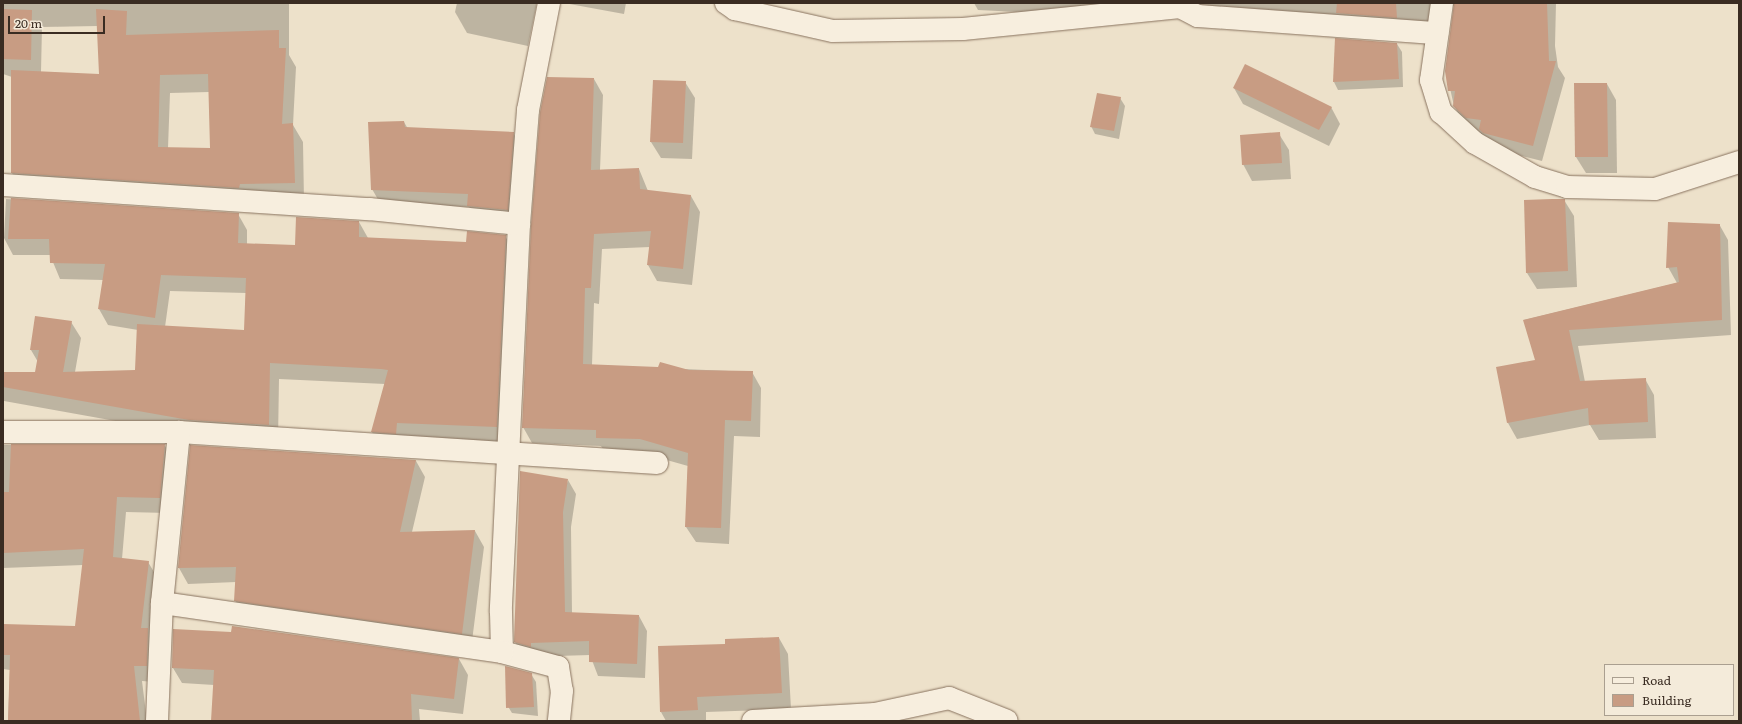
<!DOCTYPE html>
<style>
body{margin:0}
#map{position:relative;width:1742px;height:724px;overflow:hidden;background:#ede1ca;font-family:Literata,serif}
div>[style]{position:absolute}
.shadow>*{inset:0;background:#0003}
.building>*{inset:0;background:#c89c83}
.roads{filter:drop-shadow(0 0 1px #89735f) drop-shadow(0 0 1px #89735f)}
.minor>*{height:22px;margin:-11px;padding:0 11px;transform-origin:11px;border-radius:11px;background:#f7eede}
span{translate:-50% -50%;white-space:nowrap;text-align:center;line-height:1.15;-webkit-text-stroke:3px #f4ebda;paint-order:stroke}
.frame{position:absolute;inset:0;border:4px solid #3a2c22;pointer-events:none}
.legend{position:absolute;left:1604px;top:664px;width:130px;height:52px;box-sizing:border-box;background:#f4ebda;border:1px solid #aa9f90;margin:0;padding:5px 7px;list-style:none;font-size:12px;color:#3a2c22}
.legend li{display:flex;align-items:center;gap:8px;height:20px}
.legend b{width:20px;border:1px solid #aa9f90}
.scale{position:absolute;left:8px;top:16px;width:97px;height:18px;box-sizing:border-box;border:2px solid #3a2c22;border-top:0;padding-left:5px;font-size:12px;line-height:14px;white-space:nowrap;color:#3a2c22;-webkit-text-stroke:3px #f4ebda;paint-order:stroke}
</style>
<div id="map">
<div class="shadow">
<i style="clip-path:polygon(evenodd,3px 3px,289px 3px,289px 55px,296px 67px,293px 125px,303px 142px,304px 201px,23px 191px,12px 173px,12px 77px,3px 74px,3px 3px,98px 26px,100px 75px,41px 72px,42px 27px,98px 26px,3px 3px,209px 92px,211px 149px,168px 148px,170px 93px,209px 92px)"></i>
<i style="clip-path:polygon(457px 3px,537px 3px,528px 46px,467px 33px,455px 12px)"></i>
<i style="clip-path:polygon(564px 3px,626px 3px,624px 14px)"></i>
<i style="clip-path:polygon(974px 3px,1100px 3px,1101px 16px,978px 10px)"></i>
<i style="clip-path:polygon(1196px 3px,1556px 3px,1555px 46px,1558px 67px,1565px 78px,1542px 161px,1493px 149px,1483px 135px,1476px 134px,1464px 122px,1454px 106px,1446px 71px,1454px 6px,1441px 11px,1437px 26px,1201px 11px)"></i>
<i style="clip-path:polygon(1397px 44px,1402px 52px,1403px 87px,1338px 90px,1334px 82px)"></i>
<i style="clip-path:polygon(594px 79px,603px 95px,600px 170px,639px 169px,648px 191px,691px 196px,700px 212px,692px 285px,657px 281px,648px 265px,650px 247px,602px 249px,599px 304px,594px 303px,592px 365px,752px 372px,761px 388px,760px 437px,734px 436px,729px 544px,696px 542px,686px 527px,688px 466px,649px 455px,606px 454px,601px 446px,532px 443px,523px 427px)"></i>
<i style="clip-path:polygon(685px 82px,695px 98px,692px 159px,661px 158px,651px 142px)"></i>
<i style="clip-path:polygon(1607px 84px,1616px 100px,1617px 173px,1586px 173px,1576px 157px)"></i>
<i style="clip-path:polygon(1234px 88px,1331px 107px,1340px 124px,1329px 146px,1243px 104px)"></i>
<i style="clip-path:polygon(1120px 98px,1125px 106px,1119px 139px,1095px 134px,1091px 126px)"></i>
<i style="clip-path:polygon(404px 122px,408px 129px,513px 133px,521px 147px,515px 224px,476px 220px,469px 207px,380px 203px,372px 189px)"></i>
<i style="clip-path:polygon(1279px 134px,1289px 150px,1291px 179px,1252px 181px,1243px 164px)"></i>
<i style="clip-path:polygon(evenodd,6px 199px,238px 214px,247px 230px,247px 244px,296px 246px,359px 222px,368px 238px,467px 243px,505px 236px,515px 253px,506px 443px,382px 448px,372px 432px,385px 384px,279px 379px,278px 441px,199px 436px,4px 401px,3px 373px,36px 373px,38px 362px,31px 350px,71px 322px,81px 338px,75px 372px,136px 371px,138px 330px,108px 325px,99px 309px,103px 280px,60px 279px,50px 255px,13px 255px,4px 238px,6px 199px,170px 291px,246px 293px,245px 331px,165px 327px,170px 291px)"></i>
<i style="clip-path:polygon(1564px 200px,1574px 216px,1577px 287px,1537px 289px,1527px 273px)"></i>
<i style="clip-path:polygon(1719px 224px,1728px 240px,1731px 335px,1578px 346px,1585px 382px,1645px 379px,1654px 395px,1656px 438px,1599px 440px,1590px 425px,1517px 439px,1508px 423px,1497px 368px,1536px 361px,1524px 320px,1677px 283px,1668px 267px)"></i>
<i style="clip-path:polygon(3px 445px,165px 446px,174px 461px,168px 513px,126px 512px,122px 559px,148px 562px,157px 577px,155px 682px,142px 681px,147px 721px,8px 721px,10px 670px,3px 669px,3px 625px,76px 628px,83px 565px,3px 568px)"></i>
<i style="clip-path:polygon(191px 446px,416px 461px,425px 477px,412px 532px,475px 531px,484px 547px,471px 649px,244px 616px,235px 600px,236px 582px,188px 584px,179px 568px)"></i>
<i style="clip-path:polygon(568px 480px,576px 494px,571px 527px,572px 613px,639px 616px,647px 631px,645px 678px,598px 676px,590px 655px,524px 657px,515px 642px)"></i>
<i style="clip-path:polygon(779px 638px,788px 654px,791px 709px,706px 712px,706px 721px,666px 721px,661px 712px)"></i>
<i style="clip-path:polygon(459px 659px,468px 675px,463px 714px,419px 709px,420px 721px,212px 721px,214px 685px,182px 683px,173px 668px)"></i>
<i style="clip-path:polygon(531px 674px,536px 682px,538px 716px,512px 713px,507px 705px)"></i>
</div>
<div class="building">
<i style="clip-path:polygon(1337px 3px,1396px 3px,1397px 18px,1336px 13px)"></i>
<i style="clip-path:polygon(1454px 3px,1547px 3px,1549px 61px,1556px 61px,1533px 146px,1483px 133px,1479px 129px,1481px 120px,1466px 118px,1453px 106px,1455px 91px,1448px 91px,1445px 71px)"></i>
<i style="clip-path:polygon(3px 9px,32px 10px,31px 60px,3px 59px)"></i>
<i style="clip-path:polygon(evenodd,96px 9px,127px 11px,126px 35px,279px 30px,279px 48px,286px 48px,282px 124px,293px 123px,295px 183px,240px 184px,239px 188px,11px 173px,11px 70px,99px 74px,96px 9px,208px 74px,210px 148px,158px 147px,160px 75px,208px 74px)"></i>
<i style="clip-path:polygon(1335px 38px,1397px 43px,1399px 79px,1333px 82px)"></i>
<i style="clip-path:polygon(1245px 64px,1332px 107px,1319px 130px,1233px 88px)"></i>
<i style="clip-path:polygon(547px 77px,594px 78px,591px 170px,639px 168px,640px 189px,691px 195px,683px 269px,647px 265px,651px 231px,594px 234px,591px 288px,585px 288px,583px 364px,658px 367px,660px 362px,689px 370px,753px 371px,751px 421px,725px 420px,721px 528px,685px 527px,688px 453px,640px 439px,596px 438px,596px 430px,522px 428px,531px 225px,540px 112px)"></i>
<i style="clip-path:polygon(653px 80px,686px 81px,683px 143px,650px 142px)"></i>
<i style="clip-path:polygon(1574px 83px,1607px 83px,1608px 157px,1575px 157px)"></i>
<i style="clip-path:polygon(1097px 93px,1121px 97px,1114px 131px,1090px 127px)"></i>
<i style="clip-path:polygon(404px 121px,405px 127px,514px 132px,508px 210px,467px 206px,468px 194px,371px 190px,368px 122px)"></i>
<i style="clip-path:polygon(1280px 132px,1282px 163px,1242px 165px,1240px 135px)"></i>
<i style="clip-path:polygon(11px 198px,239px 213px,238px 243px,295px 245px,296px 217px,359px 221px,359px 237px,466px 242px,467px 231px,506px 235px,497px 427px,397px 423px,396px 434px,371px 432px,388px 370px,381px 369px,270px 363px,269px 425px,189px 420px,3px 387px,3px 372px,35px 372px,39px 350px,30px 350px,35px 316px,72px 321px,63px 372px,135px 370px,137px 324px,244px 330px,246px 278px,161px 275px,155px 318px,98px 309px,105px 264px,50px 263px,49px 239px,8px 239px)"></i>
<i style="clip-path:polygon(1552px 199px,1565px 199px,1568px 271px,1526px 273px,1524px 200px)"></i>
<i style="clip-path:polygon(1668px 222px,1720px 224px,1722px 320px,1569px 330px,1580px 381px,1646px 378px,1648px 422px,1589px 425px,1588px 408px,1507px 423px,1496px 367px,1535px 360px,1523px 320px,1679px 282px,1677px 267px,1666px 268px)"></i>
<i style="clip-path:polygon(11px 444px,165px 444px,160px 498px,117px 497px,113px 557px,149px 561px,141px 628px,148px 628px,147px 666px,134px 666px,140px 721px,8px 721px,10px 655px,3px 655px,3px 624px,75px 626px,84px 549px,3px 553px,3px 492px,9px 492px)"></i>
<i style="clip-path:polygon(190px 445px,416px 460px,400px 532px,475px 530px,462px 634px,234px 601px,236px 567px,178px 568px)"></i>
<i style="clip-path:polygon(520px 471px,568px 479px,563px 512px,565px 612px,639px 615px,637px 664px,589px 662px,589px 641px,531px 643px,531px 647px,514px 642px)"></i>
<i style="clip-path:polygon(232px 626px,459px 658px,454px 699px,411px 694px,412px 721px,211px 721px,214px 670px,172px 668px,173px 629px,231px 632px)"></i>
<i style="clip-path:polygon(779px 637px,782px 693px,697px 697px,698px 710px,660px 712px,658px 646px,725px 644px,725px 639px)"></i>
<i style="clip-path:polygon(505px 666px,532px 673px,534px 707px,506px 708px)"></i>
</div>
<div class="roads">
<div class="minor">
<i style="left:549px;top:3px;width:109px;rotate:101.1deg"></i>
<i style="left:528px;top:110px;width:114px;rotate:94.5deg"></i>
<i style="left:519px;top:224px;width:388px;rotate:92.7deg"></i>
<i style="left:501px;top:612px;width:40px;rotate:88.6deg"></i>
<i style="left:502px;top:652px;width:58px;rotate:15deg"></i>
<i style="left:558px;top:667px;width:24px;rotate:81deg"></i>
<i style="left:562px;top:691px;width:30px;rotate:96deg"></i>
<i style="left:726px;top:3px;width:11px;rotate:34deg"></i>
<i style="left:735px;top:9px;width:100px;rotate:12.7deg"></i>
<i style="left:833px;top:31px;width:130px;rotate:-0.9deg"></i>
<i style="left:963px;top:29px;width:218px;rotate:-5.8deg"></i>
<i style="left:1179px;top:3px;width:4px;rotate:76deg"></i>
<i style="left:1180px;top:7px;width:20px;rotate:27deg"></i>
<i style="left:1198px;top:16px;width:240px;rotate:4.1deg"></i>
<i style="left:1442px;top:3px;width:78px;rotate:98.1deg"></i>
<i style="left:1431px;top:80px;width:34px;rotate:73deg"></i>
<i style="left:1441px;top:112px;width:46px;rotate:42.4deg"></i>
<i style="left:1475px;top:143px;width:69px;rotate:29.5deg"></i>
<i style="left:1535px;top:177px;width:34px;rotate:17deg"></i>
<i style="left:1567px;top:187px;width:88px;rotate:1.3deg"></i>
<i style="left:1655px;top:189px;width:88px;rotate:-17.8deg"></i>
<i style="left:3px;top:185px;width:367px;rotate:3.8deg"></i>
<i style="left:369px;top:209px;width:151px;rotate:5.7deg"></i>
<i style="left:3px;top:432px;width:176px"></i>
<i style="left:179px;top:432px;width:479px;rotate:3.7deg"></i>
<i style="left:162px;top:603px;width:344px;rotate:8.2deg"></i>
<i style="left:157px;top:721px;width:118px;rotate:-87.6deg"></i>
<i style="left:162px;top:603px;width:172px;rotate:-84.3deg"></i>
<i style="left:753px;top:721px;width:122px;rotate:-3.3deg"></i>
<i style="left:875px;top:714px;width:76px;rotate:-12.2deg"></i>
<i style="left:949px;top:698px;width:62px;rotate:21.6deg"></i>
</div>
</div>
<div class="frame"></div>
<ul class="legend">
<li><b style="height:5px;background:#f7eede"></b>Road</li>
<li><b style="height:11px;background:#c89c83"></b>Building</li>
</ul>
<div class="scale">20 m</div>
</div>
